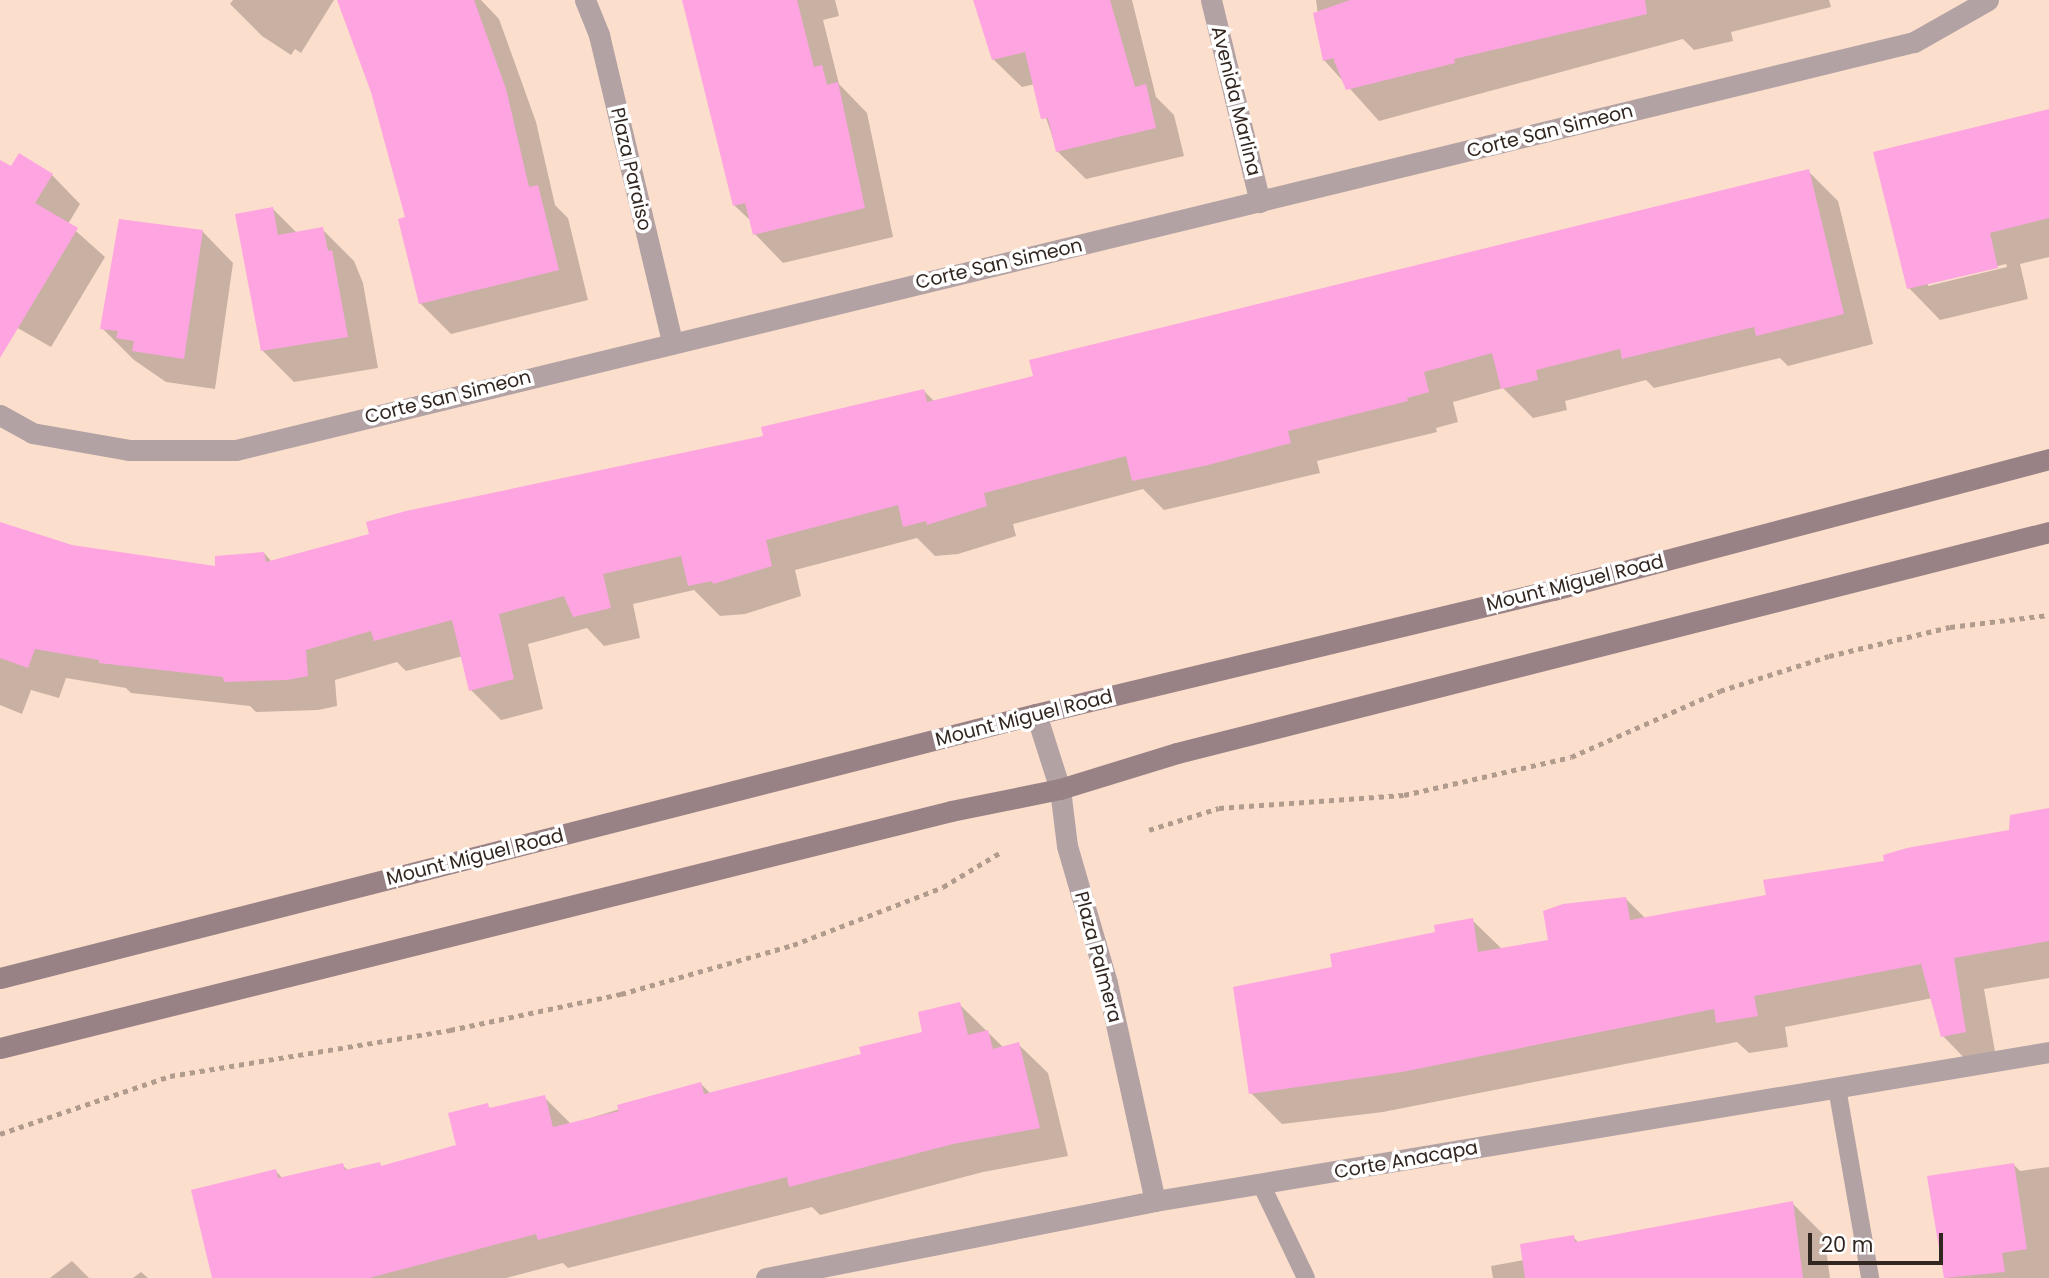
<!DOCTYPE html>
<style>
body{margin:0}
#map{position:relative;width:2049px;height:1278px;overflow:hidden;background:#fbdecc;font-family:Poppins,sans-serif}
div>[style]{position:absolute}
.shadow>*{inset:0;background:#0003}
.building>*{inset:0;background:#fea4e1}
.path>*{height:4.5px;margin-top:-2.25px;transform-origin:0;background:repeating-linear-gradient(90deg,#b19b8d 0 5px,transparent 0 10px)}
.lane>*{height:18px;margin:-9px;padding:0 9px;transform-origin:9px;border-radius:9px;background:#b2a2a4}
.street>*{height:21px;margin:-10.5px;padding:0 10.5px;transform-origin:10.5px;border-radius:10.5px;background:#b2a2a4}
.secondary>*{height:21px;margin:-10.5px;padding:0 10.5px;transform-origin:10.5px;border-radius:10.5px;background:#988285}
span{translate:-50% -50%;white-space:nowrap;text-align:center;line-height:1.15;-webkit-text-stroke:7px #fff;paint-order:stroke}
.street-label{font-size:19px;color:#322720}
.scale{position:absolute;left:1808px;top:1233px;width:135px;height:32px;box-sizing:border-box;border:4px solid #322720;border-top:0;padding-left:9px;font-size:21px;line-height:24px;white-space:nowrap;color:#322720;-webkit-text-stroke:5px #fff;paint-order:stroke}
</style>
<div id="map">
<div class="shadow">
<i style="clip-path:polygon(233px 0,334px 0,301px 53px,295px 49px,291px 55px,262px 36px,230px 4px)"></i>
<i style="clip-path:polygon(340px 0,481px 0,499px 19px,536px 122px,555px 205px,568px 218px,588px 300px,451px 334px,420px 303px,407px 219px,373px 91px)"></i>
<i style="clip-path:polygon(684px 0,835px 0,839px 16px,823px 20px,839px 84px,867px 113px,893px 237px,783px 263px,755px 234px,752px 222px,734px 205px)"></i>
<i style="clip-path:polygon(979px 0,1132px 0,1156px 97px,1174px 115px,1184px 156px,1086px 179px,1057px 151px,1035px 84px,1022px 87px,993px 59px)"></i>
<i style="clip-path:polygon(1316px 0,1829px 0,1831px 7px,1731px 32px,1733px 41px,1694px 50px,1683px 39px,1379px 121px,1324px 60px)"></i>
<i style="clip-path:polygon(evenodd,2049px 110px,2049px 257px,2020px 264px,2028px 299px,1940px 320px,1909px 288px,2049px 110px,2006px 264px,2007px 267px,1928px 286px,1928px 282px,2006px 264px)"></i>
<i style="clip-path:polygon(1808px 171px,1838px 201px,1873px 344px,1788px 366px,1780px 358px,1654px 388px,1646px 380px,1565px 401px,1567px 410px,1533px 418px,1503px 388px,1453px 402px,1458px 422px,1436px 428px,1437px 432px,1317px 461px,1320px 473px,1164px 510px,1143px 489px,1013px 524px,1016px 536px,958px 554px,935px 556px,917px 538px,795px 570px,801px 596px,745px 614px,720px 616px,694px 590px,633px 604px,640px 638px,604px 646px,587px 628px,528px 644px,543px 709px,501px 720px,471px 690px,463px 656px,406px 671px,397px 662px,335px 680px,337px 706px,318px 710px,256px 712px,250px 706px,131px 693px,126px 688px,66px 678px,59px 698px,31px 690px,22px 714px,0 705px,0 524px,72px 547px,217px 568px,264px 553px,272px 562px,765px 437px,924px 391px,935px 402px,1035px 377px)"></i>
<i style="clip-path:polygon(52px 175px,80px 204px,68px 224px,105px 257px,51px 347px,0 318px,0 182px)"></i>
<i style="clip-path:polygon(273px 209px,297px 233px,322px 229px,354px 261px,363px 283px,378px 368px,294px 382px,263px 351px)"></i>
<i style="clip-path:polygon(202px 231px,233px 263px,215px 389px,166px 382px,134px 360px,102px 328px)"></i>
<i style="clip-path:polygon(2049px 810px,2049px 978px,1984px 989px,1997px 1063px,1974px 1068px,1943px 1036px,1933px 998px,1785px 1027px,1788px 1047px,1749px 1053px,1737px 1042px,1383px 1112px,1282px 1124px,1251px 1093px,1334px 969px,1472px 920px,1502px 949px,1550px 941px,1626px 899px,1646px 919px,1768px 896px,2010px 832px)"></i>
<i style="clip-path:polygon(959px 1004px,1004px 1048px,1018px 1044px,1048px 1073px,1068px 1156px,983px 1172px,820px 1215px,812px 1207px,568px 1268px,563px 1263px,506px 1278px,214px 1278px,276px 1171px,283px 1179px,342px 1165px,349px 1171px,379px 1164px,383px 1167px,458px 1146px,487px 1105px,492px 1110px,544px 1097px,571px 1124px,701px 1084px,711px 1094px,863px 1055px,925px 1033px)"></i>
<i style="clip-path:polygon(2013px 1164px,2020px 1171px,2049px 1167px,2049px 1278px,1947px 1278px,1929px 1178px)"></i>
<i style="clip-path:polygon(1792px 1203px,1824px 1235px,1830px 1278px,1493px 1278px,1491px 1266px,1524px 1260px,1573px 1237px,1579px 1243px)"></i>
<i style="clip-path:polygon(72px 1261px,89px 1278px,50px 1278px)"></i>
<i style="clip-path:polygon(141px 1272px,148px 1278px,133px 1278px)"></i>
</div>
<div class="building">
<i style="clip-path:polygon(337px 0,474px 0,506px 89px,529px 187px,538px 185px,559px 270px,419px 304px,398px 219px,405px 217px,371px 92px)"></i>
<i style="clip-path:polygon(682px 0,797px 0,814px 67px,822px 65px,827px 85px,838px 82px,865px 208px,753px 235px,745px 203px,733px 206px)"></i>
<i style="clip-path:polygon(973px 0,1110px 0,1135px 87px,1146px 84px,1156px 128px,1056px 152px,1048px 118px,1041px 119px,1025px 52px,992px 60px)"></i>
<i style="clip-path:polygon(1350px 0,1645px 0,1647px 14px,1454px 59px,1455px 63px,1346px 90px,1333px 58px,1323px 61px,1313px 13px)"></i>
<i style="clip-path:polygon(2049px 109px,2049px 218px,1990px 233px,1998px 268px,1907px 289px,1873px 152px)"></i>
<i style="clip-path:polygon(19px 153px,53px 174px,35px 203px,78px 228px,0 358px,0 160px,11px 166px)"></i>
<i style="clip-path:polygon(1809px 169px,1844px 314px,1756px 336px,1754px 327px,1622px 359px,1620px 349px,1536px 370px,1538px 380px,1501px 389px,1492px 353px,1424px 372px,1429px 392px,1407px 398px,1408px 401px,1288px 431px,1291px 443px,1208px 465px,1132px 481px,1126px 456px,984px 493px,987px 506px,927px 525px,926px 521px,903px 527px,898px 505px,766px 540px,772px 566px,713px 584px,712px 581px,688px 586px,681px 556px,603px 574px,611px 608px,573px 617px,564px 596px,499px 614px,514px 679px,469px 691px,452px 620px,374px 641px,371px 631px,306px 650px,308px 676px,287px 680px,224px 682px,223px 677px,99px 663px,99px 660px,35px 649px,28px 668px,0 658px,0 522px,72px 545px,215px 566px,215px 556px,264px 552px,266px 562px,369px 534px,366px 522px,406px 511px,763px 436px,761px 427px,924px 389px,927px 402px,1033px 376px,1029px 360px)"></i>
<i style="clip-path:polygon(273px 207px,278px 235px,323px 227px,328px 251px,332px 250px,348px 337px,261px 351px,235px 214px)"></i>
<i style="clip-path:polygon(119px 219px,203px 230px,184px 359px,132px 351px,134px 341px,116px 338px,118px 331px,100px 329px)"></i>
<i style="clip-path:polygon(2049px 808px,2049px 941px,1954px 958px,1966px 1032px,1941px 1037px,1921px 964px,1754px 996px,1758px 1016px,1716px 1023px,1714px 1009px,1402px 1072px,1249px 1094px,1233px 987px,1332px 967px,1330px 954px,1435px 932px,1434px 925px,1473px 918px,1478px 952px,1548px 940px,1543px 911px,1563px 904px,1626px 897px,1630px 920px,1766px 895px,1763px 880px,1884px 861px,1883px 855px,1907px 848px,2009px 830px,2010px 815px)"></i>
<i style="clip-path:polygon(960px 1002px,968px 1035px,988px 1030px,993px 1049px,1019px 1042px,1040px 1128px,953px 1144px,789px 1187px,787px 1177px,538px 1240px,536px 1234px,369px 1278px,212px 1278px,191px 1190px,276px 1169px,278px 1178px,343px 1163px,345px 1170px,380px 1162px,381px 1166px,456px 1145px,448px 1113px,488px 1103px,489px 1108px,545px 1095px,553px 1127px,619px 1111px,617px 1105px,701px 1082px,704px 1094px,861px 1054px,859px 1047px,922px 1032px,918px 1012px)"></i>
<i style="clip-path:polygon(2014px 1163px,2027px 1249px,2002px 1253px,2005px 1272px,1944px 1278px,1927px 1176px)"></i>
<i style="clip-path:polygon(1793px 1201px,1803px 1278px,1525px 1278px,1520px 1244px,1574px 1235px,1575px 1242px)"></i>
</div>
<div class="path">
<i style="left:1149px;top:830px;width:73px;rotate:-17.4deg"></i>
<i style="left:1219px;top:808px;width:185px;rotate:-4deg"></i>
<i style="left:1404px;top:795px;width:171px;rotate:-12.8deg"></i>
<i style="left:1571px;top:757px;width:163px;rotate:-23.9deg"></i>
<i style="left:1720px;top:691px;width:114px;rotate:-17.8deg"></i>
<i style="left:1829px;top:656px;width:124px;rotate:-13.5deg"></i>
<i style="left:1950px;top:627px;width:100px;rotate:-6.9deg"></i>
<i style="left:0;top:1134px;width:180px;rotate:-18.8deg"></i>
<i style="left:170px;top:1076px;width:284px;rotate:-9.3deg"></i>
<i style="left:450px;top:1030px;width:175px;rotate:-11.9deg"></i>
<i style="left:621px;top:994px;width:179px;rotate:-15.9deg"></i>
<i style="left:793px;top:945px;width:161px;rotate:-21.1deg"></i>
<i style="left:943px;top:887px;width:68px;rotate:-31.1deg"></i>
</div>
<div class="lane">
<i style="left:1837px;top:1088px;width:193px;rotate:80.1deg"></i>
<i style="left:1261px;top:1184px;width:104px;rotate:64.4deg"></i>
</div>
<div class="street">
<i style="left:585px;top:0;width:38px;rotate:68deg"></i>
<i style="left:599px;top:35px;width:315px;rotate:76.6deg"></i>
<i style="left:1211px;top:0;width:208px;rotate:76.4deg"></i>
<i style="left:0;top:415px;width:37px;rotate:29deg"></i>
<i style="left:32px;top:433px;width:98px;rotate:9.9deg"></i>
<i style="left:129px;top:450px;width:107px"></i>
<i style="left:236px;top:450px;width:1727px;rotate:-13.67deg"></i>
<i style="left:1914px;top:42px;width:85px;rotate:-29.6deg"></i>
<i style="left:1036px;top:714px;width:79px;rotate:72.3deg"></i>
<i style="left:1060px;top:789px;width:57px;rotate:83deg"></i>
<i style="left:1067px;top:846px;width:143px;rotate:73.7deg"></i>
<i style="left:1107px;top:983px;width:223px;rotate:77.6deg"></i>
<i style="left:766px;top:1278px;width:397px;rotate:-11.2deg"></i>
<i style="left:1155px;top:1201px;width:906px;rotate:-9.46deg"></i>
</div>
<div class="secondary">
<i style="left:0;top:978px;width:1069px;rotate:-14.3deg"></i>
<i style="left:1036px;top:714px;width:532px;rotate:-13.49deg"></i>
<i style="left:1553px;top:590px;width:513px;rotate:-14.79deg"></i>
<i style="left:0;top:1048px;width:980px;rotate:-13.99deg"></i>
<i style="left:951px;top:811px;width:111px;rotate:-11.4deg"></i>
<i style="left:1060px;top:789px;width:122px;rotate:-17.1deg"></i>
<i style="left:1177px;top:753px;width:900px;rotate:-14.22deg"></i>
</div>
<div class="street-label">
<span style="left:1236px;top:101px;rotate:76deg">Avenida Marlina</span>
<span style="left:1550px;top:131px;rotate:-14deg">Corte San Simeon</span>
<span style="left:631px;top:169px;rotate:77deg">Plaza Paraiso</span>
<span style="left:999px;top:264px;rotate:-13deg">Corte San Simeon</span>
<span style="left:448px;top:397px;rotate:-14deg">Corte San Simeon</span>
<span style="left:1575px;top:583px;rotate:-14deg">Mount Miguel Road</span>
<span style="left:1024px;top:718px;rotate:-14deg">Mount Miguel Road</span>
<span style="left:475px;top:857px;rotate:-14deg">Mount Miguel Road</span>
<span style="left:1098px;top:957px;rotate:75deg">Plaza Palmera</span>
<span style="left:1406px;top:1160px;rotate:-10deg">Corte Anacapa</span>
</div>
<div class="scale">20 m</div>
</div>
